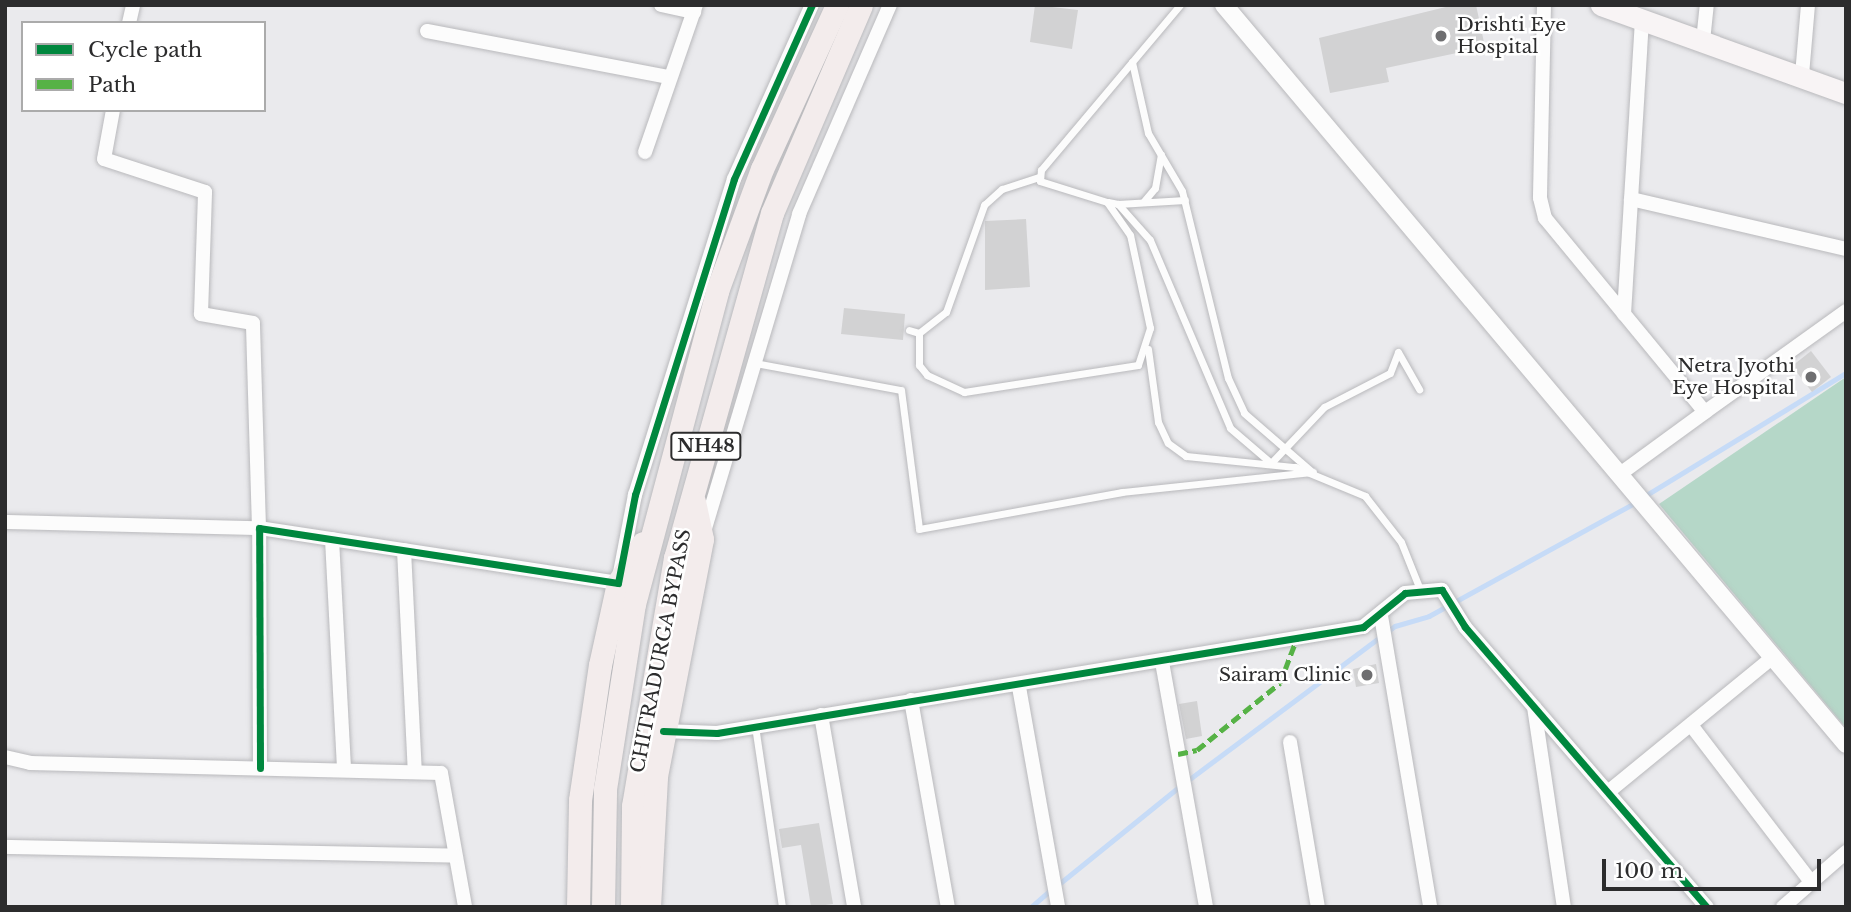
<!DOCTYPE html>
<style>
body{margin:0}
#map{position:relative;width:1851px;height:912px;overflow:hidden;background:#eaeaed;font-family:"Libre Baskerville",serif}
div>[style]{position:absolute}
.green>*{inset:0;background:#b5d7c8}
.stream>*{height:4.5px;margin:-2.25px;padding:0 2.25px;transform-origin:2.25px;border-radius:2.25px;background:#c6dbf7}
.building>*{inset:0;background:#d2d2d3}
.roads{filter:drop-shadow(0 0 2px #b9b9bc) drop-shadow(0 0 2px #b9b9bc)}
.service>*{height:7px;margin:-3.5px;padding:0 3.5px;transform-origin:3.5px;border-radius:3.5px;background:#fcfcfc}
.minor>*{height:14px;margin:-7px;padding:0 7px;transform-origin:7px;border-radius:7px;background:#fcfcfc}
.tertiary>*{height:18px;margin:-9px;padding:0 9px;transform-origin:9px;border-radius:9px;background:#fcfcfc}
.secondary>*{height:21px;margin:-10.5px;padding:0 10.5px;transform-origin:10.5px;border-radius:10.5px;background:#f8f4f5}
.primary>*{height:23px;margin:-11.5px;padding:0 11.5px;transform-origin:11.5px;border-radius:11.5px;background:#f3ecec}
.quiet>*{height:5px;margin-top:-2.5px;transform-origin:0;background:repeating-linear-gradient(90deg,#56b246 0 10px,transparent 0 15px)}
.cycleway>*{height:7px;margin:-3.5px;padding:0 3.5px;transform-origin:3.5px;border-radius:3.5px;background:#00873e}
.dots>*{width:19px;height:19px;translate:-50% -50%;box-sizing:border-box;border:4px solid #fff;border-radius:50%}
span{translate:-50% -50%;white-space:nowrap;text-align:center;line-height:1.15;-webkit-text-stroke:5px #fff;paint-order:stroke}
.shield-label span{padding:2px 5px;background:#fff;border:2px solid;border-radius:5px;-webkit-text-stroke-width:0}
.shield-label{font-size:18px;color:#2c2c2d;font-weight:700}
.poi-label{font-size:19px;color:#2c2c2d}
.left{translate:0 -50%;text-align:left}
.right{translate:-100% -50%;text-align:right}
.street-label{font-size:19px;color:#2c2c2d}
.frame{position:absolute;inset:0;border:7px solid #2c2c2d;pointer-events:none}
.legend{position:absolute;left:21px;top:21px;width:245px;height:91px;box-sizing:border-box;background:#fff;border:2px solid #ababab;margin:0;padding:9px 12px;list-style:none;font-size:21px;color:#2c2c2d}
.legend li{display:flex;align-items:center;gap:14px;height:35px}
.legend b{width:35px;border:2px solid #ababab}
.scale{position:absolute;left:1602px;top:859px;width:219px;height:32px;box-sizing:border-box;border:4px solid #2c2c2d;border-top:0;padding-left:9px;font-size:21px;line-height:24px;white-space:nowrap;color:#2c2c2d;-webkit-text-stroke:5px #fff;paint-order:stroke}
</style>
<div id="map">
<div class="green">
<i style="clip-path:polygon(1846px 377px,1846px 728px,1659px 504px)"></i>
</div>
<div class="stream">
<i style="left:1645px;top:496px;width:236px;rotate:-31.5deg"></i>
<i style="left:1187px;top:781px;width:259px;rotate:-36.7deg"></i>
<i style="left:1395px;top:626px;width:35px;rotate:-16deg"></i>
<i style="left:1429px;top:616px;width:239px;rotate:-28.8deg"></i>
<i style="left:1059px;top:884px;width:156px;rotate:-39deg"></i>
<i style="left:1031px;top:907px;width:28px;rotate:-41deg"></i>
</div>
<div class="building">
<i style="clip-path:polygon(1035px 5px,1078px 10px,1072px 49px,1030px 42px)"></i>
<i style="clip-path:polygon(1454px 5px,1476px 5px,1485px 47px,1386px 68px,1389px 82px,1330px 93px,1319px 38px)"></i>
<i style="clip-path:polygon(1026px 219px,1030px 287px,985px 290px,985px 221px)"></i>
<i style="clip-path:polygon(844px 308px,905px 314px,903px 340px,841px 334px)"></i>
<i style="clip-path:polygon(1811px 351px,1831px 377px,1812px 392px,1792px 366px)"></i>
<i style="clip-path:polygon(1376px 664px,1379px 683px,1356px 687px,1353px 669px)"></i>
<i style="clip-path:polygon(1197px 701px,1202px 736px,1186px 739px,1179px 704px)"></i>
<i style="clip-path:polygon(819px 823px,833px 904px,811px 907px,801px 845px,782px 848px,779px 829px)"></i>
</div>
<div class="roads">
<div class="service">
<i style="left:1132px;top:62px;width:73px;rotate:77.3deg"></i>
<i style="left:1148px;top:133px;width:67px;rotate:59.6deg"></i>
<i style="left:1182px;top:191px;width:193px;rotate:76.2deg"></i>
<i style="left:1228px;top:378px;width:38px;rotate:65deg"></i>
<i style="left:1244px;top:413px;width:90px;rotate:40.9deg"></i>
<i style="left:1144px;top:201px;width:17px;rotate:-50deg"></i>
<i style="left:1155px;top:188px;width:34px;rotate:-80deg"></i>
<i style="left:1108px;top:202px;width:10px;rotate:11deg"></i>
<i style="left:1118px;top:204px;width:48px;rotate:48.4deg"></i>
<i style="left:1150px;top:240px;width:204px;rotate:66.9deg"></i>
<i style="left:1230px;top:428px;width:54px;rotate:40.5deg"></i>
<i style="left:1271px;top:463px;width:77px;rotate:-46.6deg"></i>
<i style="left:1324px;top:407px;width:74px;rotate:-27.3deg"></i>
<i style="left:1390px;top:373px;width:22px;rotate:-69deg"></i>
<i style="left:1398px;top:352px;width:43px;rotate:60.4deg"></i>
<i style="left:1118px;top:204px;width:67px;rotate:-3.4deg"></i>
<i style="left:909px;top:330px;width:10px;rotate:17deg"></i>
<i style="left:919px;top:333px;width:32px;rotate:90deg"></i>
<i style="left:919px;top:365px;width:13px;rotate:51deg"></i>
<i style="left:927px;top:375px;width:41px;rotate:24.7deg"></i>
<i style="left:964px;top:392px;width:176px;rotate:-8.8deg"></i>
<i style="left:1138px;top:365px;width:39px;rotate:-72deg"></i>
<i style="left:1150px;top:328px;width:95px;rotate:-102.1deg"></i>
<i style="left:1130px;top:235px;width:40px;rotate:-124.9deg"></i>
<i style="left:1107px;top:202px;width:70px;rotate:-162.6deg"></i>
<i style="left:1040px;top:181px;width:11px;rotate:-85deg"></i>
<i style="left:1041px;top:170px;width:216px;rotate:-49.9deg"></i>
<i style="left:919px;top:333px;width:34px;rotate:-38deg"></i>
<i style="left:946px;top:312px;width:114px;rotate:-70.4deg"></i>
<i style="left:984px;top:205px;width:24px;rotate:-42deg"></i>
<i style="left:1002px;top:189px;width:40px;rotate:-18deg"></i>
<i style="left:1148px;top:349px;width:74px;rotate:82.2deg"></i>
<i style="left:1158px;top:422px;width:23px;rotate:65deg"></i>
<i style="left:1168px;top:443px;width:22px;rotate:36deg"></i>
<i style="left:1186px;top:456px;width:110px;rotate:5.8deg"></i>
<i style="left:1295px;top:467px;width:76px;rotate:22.5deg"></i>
<i style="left:1365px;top:496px;width:58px;rotate:52deg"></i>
<i style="left:1401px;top:542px;width:48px;rotate:68.2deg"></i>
<i style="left:755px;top:363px;width:148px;rotate:10.5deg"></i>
<i style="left:901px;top:390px;width:140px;rotate:82.6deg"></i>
<i style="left:919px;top:529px;width:206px;rotate:-10.3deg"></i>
<i style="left:1122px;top:492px;width:192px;rotate:-6deg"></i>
<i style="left:755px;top:726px;width:183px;rotate:81.5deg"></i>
</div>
<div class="minor">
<i style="left:661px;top:5px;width:34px;rotate:12deg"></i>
<i style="left:1544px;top:5px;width:193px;rotate:91.2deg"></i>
<i style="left:1540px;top:198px;width:21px;rotate:76deg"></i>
<i style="left:1545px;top:218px;width:251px;rotate:50.5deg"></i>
<i style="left:1705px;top:412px;width:173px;rotate:-35.6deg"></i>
<i style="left:129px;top:23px;width:18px;rotate:-77deg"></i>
<i style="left:427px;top:31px;width:245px;rotate:10.8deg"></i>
<i style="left:1703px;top:41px;width:36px;rotate:-84deg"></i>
<i style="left:1802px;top:75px;width:70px;rotate:-85.1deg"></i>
<i style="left:645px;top:152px;width:156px;rotate:-70.9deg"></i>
<i style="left:1631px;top:199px;width:221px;rotate:13.1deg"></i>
<i style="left:1624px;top:314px;width:295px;rotate:-86.5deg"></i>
<i style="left:1620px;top:474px;width:105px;rotate:-36.1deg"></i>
<i style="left:5px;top:522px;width:254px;rotate:1.4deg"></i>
<i style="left:259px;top:528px;width:205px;rotate:-91.7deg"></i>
<i style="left:253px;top:323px;width:53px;rotate:-170.2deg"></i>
<i style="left:201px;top:314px;width:122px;rotate:-88.1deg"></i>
<i style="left:205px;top:192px;width:106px;rotate:-161.9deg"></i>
<i style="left:104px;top:159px;width:50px;rotate:-79.6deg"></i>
<i style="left:703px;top:535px;width:335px;rotate:-73.3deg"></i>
<i style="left:799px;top:214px;width:228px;rotate:-66.5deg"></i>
<i style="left:332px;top:539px;width:231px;rotate:87deg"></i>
<i style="left:404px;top:550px;width:222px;rotate:87.2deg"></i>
<i style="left:1381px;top:616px;width:295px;rotate:80.4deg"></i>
<i style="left:1162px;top:662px;width:249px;rotate:79.8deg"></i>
<i style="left:1019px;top:687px;width:223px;rotate:79.9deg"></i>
<i style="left:911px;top:700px;width:210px;rotate:79.9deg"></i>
<i style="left:1534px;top:707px;width:202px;rotate:81.5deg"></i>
<i style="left:821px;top:715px;width:195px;rotate:80.2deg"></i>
<i style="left:1691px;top:725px;width:198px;rotate:52.6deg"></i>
<i style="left:663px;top:731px;width:54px;rotate:2.1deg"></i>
<i style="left:717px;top:733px;width:655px;rotate:-9.32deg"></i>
<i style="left:1363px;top:627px;width:54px;rotate:-39deg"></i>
<i style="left:1405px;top:593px;width:37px;rotate:-5deg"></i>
<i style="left:1442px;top:590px;width:44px;rotate:58.1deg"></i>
<i style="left:1465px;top:627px;width:370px;rotate:49.2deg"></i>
<i style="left:1290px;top:742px;width:167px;rotate:80.4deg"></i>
<i style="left:5px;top:757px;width:26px;rotate:13deg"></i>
<i style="left:30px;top:763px;width:411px;rotate:1.4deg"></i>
<i style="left:441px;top:773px;width:136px;rotate:79.8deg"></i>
<i style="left:260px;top:768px;width:240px;rotate:-90.2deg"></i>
<i style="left:259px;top:528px;width:363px;rotate:8.7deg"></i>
<i style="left:618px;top:583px;width:90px;rotate:-79.1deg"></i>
<i style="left:635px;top:495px;width:331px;rotate:-72.6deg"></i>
<i style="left:734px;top:179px;width:191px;rotate:-65.9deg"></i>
<i style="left:1608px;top:792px;width:213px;rotate:-39.3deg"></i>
<i style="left:5px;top:847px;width:450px;rotate:1.1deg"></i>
<i style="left:1783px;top:907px;width:84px;rotate:-41.1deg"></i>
</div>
<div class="tertiary">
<i style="left:1224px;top:5px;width:966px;rotate:49.91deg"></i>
</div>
<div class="secondary">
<i style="left:1601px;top:5px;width:260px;rotate:19.8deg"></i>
</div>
<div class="primary">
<i style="left:578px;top:907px;width:107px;rotate:-88.9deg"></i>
<i style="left:580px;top:800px;width:136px;rotate:-81.6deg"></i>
<i style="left:600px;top:665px;width:84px;rotate:-77.6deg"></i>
<i style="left:618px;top:583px;width:47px;rotate:-58deg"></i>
<i style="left:603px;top:907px;width:118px;rotate:-89deg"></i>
<i style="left:605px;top:789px;width:187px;rotate:-81.1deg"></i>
<i style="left:634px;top:604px;width:324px;rotate:-75.1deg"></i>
<i style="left:717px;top:291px;width:130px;rotate:-69.8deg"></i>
<i style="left:762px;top:169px;width:180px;rotate:-65.4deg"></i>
<i style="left:632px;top:907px;width:101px;rotate:-89.4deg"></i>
<i style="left:633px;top:806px;width:252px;rotate:-80.4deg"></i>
<i style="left:675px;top:558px;width:358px;rotate:-74.3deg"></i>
<i style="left:772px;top:213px;width:226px;rotate:-66.8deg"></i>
<i style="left:649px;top:907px;width:131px;rotate:-86.9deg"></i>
<i style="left:656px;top:776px;width:241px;rotate:-79deg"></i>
<i style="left:702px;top:539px;width:38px;rotate:-102deg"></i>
</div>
</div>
<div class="quiet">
<i style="left:1178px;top:754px;width:19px;rotate:-12deg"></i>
<i style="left:1197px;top:750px;width:107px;rotate:-38.9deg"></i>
<i style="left:1280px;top:683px;width:48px;rotate:-69.3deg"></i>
</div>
<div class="cycleway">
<i style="left:663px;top:731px;width:54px;rotate:2.1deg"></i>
<i style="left:717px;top:733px;width:655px;rotate:-9.32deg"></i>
<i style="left:1363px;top:627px;width:54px;rotate:-39deg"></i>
<i style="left:1405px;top:593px;width:37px;rotate:-5deg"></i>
<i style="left:1442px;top:590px;width:44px;rotate:58.1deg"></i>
<i style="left:1465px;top:627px;width:370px;rotate:49.2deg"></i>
<i style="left:260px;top:768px;width:240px;rotate:-90.2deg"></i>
<i style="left:259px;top:528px;width:363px;rotate:8.7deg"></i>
<i style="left:618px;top:583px;width:90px;rotate:-79.1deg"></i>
<i style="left:635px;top:495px;width:331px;rotate:-72.6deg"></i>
<i style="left:734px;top:179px;width:191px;rotate:-65.9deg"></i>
</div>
<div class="dots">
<i style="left:1441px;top:36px;background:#6e6e70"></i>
<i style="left:1811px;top:377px;background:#6e6e70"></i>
<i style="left:1367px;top:675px;background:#6e6e70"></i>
</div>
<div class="shield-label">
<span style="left:706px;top:446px">NH48</span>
</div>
<div class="poi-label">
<span class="left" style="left:1457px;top:36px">Drishti Eye<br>Hospital</span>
<span class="right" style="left:1795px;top:377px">Netra Jyothi<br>Eye Hospital</span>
<span class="right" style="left:1351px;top:675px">Sairam Clinic</span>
</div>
<div class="street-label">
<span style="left:661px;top:651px;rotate:-79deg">CHITRADURGA BYPASS</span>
</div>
<div class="frame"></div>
<ul class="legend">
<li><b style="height:9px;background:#00873e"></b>Cycle path</li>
<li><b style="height:9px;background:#56b246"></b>Path</li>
</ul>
<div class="scale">100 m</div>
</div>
